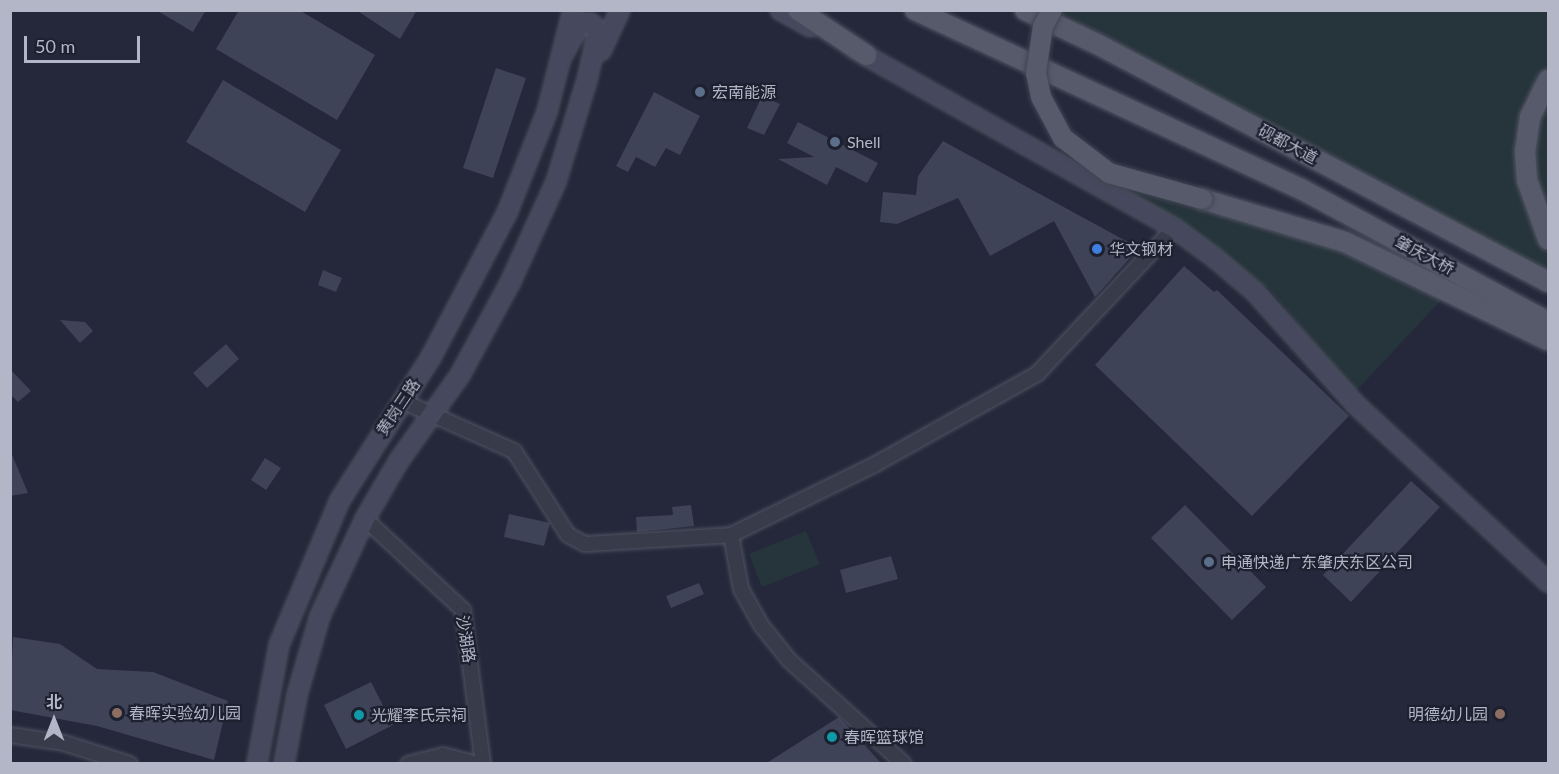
<!DOCTYPE html>
<meta charset="utf-8">
<style>
body{margin:0}
#map{position:relative;width:1559px;height:774px;overflow:hidden;background:#24283a;font-family:Lato,"Noto Sans SC",sans-serif}
div>[style]{position:absolute}
.green>*{inset:0;background:#26343b}
.building>*{inset:0;background:#3e4357}
.roads{filter:drop-shadow(0 0 2px #505362) drop-shadow(0 0 2px #505362)}
.street>*{height:14px;margin:-7px;padding:0 7px;transform-origin:7px;border-radius:7px;background:#383b4a}
.secondary>*{height:18px;margin:-9px;padding:0 9px;transform-origin:9px;border-radius:9px;background:#46495d}
.primary>*{height:20px;margin:-10px;padding:0 10px;transform-origin:10px;border-radius:10px;background:#565a6a}
.bridges{filter:drop-shadow(0 0 2px #414453) drop-shadow(0 0 2px #414453)}
.primary-bridge>*{height:20px;margin:-10px;padding:0 10px;transform-origin:10px;border-radius:10px;background:#565a6a}
.dots>*{width:16px;height:16px;translate:-50% -50%;box-sizing:border-box;border:3px solid #1d202f;border-radius:50%}
span{translate:-50% -50%;white-space:nowrap;text-align:center;line-height:1.15;-webkit-text-stroke:4.5px #1d202f;paint-order:stroke}
.poi-label{font-size:16px;color:#b3b6c6}
.left{translate:0 -50%;text-align:left}
.right{translate:-100% -50%;text-align:right}
.street-label{font-size:16px;color:#b3b6c6}
.frame{position:absolute;inset:0;border:12px solid #b3b6c6;pointer-events:none}
.north{position:absolute;left:24px;top:690px;width:60px;height:60px;-webkit-text-stroke:4px #1d202f;paint-order:stroke;rotate:0deg;font-size:16px;font-weight:700;line-height:24px;text-align:center;color:#b3b6c6}
.north::after{content:'';display:block;margin:auto;width:21px;height:27px;background:#b3b6c6;clip-path:polygon(50% 0,100% 100%,50% 72%,0 100%)}
.scale{position:absolute;left:24px;top:36px;width:116px;height:27px;box-sizing:border-box;border:3px solid #b3b6c6;border-top:0;padding-left:8px;font-size:18px;line-height:21px;white-space:nowrap;color:#b3b6c6;-webkit-text-stroke:4px #1d202f;paint-order:stroke}
</style>
<div id="map">
<div class="green">
<i style="clip-path:polygon(1040px 11px,1548px 11px,1548px 272px)"></i>
<i style="clip-path:polygon(1111px 183px,1232px 214px,1360px 257px,1444px 297px,1355px 392px,1270px 290px,1195px 234px)"></i>
<i style="clip-path:polygon(806px 531px,820px 564px,762px 587px,749px 554px)"></i>
</div>
<div class="building">
<i style="clip-path:polygon(156px 10px,206px 10px,193px 32px)"></i>
<i style="clip-path:polygon(239px 10px,299px 10px,375px 55px,337px 120px,216px 49px)"></i>
<i style="clip-path:polygon(356px 10px,417px 10px,400px 39px)"></i>
<i style="clip-path:polygon(496px 68px,526px 78px,493px 178px,463px 168px)"></i>
<i style="clip-path:polygon(223px 80px,341px 150px,305px 212px,186px 142px)"></i>
<i style="clip-path:polygon(654px 92px,700px 116px,680px 155px,666px 148px,655px 167px,636px 157px,628px 172px,616px 166px)"></i>
<i style="clip-path:polygon(762px 96px,780px 104px,764px 135px,747px 128px)"></i>
<i style="clip-path:polygon(798px 122px,878px 163px,867px 183px,836px 167px,827px 185px,778px 159px,814px 157px,787px 143px)"></i>
<i style="clip-path:polygon(943px 141px,1071px 211px,1139px 248px,1095px 297px,1054px 221px,990px 256px,958px 198px,897px 224px,880px 222px,883px 192px,916px 195px,918px 176px)"></i>
<i style="clip-path:polygon(1184px 266px,1214px 292px,1217px 290px,1349px 416px,1252px 516px,1095px 365px)"></i>
<i style="clip-path:polygon(323px 270px,342px 278px,336px 292px,318px 285px)"></i>
<i style="clip-path:polygon(60px 320px,85px 322px,93px 331px,80px 343px)"></i>
<i style="clip-path:polygon(226px 344px,239px 359px,207px 388px,193px 373px)"></i>
<i style="clip-path:polygon(10px 369px,31px 391px,18px 402px,10px 394px)"></i>
<i style="clip-path:polygon(10px 452px,11px 452px,28px 493px,10px 496px)"></i>
<i style="clip-path:polygon(265px 458px,281px 468px,266px 490px,251px 480px)"></i>
<i style="clip-path:polygon(1411px 481px,1440px 507px,1351px 602px,1323px 575px)"></i>
<i style="clip-path:polygon(691px 505px,694px 526px,637px 532px,636px 517px,673px 515px,672px 507px)"></i>
<i style="clip-path:polygon(1185px 505px,1266px 587px,1232px 620px,1151px 538px)"></i>
<i style="clip-path:polygon(509px 514px,550px 523px,544px 546px,504px 537px)"></i>
<i style="clip-path:polygon(891px 556px,898px 579px,846px 593px,840px 570px)"></i>
<i style="clip-path:polygon(699px 583px,704px 594px,671px 608px,666px 596px)"></i>
<i style="clip-path:polygon(13px 637px,60px 644px,97px 669px,153px 672px,228px 701px,214px 760px,97px 726px,10px 710px)"></i>
<i style="clip-path:polygon(371px 682px,393px 725px,346px 749px,324px 705px)"></i>
<i style="clip-path:polygon(839px 717px,882px 764px,765px 764px)"></i>
</div>
<div class="roads">
<div class="street">
<i style="left:402px;top:401px;width:123px;rotate:24.1deg"></i>
<i style="left:514px;top:451px;width:100px;rotate:57.3deg"></i>
<i style="left:568px;top:535px;width:19px;rotate:28deg"></i>
<i style="left:585px;top:544px;width:146px;rotate:-3.5deg"></i>
<i style="left:731px;top:535px;width:159px;rotate:-26.1deg"></i>
<i style="left:874px;top:465px;width:187px;rotate:-29.2deg"></i>
<i style="left:1037px;top:374px;width:200px;rotate:-46.8deg"></i>
<i style="left:365px;top:519px;width:134px;rotate:42.9deg"></i>
<i style="left:463px;top:610px;width:155px;rotate:82.6deg"></i>
<i style="left:731px;top:535px;width:55px;rotate:79.5deg"></i>
<i style="left:741px;top:589px;width:41px;rotate:60.9deg"></i>
<i style="left:761px;top:625px;width:45px;rotate:51.3deg"></i>
<i style="left:789px;top:660px;width:155px;rotate:42.1deg"></i>
<i style="left:10px;top:735px;width:55px;rotate:8.4deg"></i>
<i style="left:64px;top:743px;width:69px;rotate:17.7deg"></i>
<i style="left:408px;top:764px;width:36px;rotate:-14deg"></i>
<i style="left:443px;top:755px;width:35px;rotate:15deg"></i>
</div>
<div class="secondary">
<i style="left:780px;top:10px;width:35px;rotate:29deg"></i>
<i style="left:854px;top:49px;width:367px;rotate:29.2deg"></i>
<i style="left:1174px;top:228px;width:52px;rotate:36.4deg"></i>
<i style="left:1216px;top:259px;width:51px;rotate:40.2deg"></i>
<i style="left:1255px;top:292px;width:150px;rotate:48.2deg"></i>
<i style="left:1355px;top:404px;width:263px;rotate:42.7deg"></i>
<i style="left:601px;top:51px;width:45px;rotate:-65.1deg"></i>
<i style="left:257px;top:764px;width:121px;rotate:-79.5deg"></i>
<i style="left:279px;top:645px;width:157px;rotate:-67.2deg"></i>
<i style="left:340px;top:500px;width:169px;rotate:-57.5deg"></i>
<i style="left:431px;top:357px;width:163px;rotate:-62.2deg"></i>
<i style="left:507px;top:213px;width:109px;rotate:-68.4deg"></i>
<i style="left:547px;top:112px;width:105px;rotate:-75.7deg"></i>
<i style="left:284px;top:764px;width:70px;rotate:-79.3deg"></i>
<i style="left:297px;top:695px;width:82px;rotate:-73.8deg"></i>
<i style="left:320px;top:616px;width:107px;rotate:-65.1deg"></i>
<i style="left:365px;top:519px;width:66px;rotate:-59.9deg"></i>
<i style="left:398px;top:462px;width:107px;rotate:-54.5deg"></i>
<i style="left:460px;top:375px;width:107px;rotate:-61.5deg"></i>
<i style="left:511px;top:281px;width:109px;rotate:-65.6deg"></i>
<i style="left:556px;top:182px;width:107px;rotate:-73.1deg"></i>
<i style="left:587px;top:80px;width:50px;rotate:-77.3deg"></i>
<i style="left:598px;top:31px;width:11px;rotate:-131deg"></i>
<i style="left:591px;top:23px;width:11px;rotate:175deg"></i>
<i style="left:580px;top:24px;width:39px;rotate:119deg"></i>
</div>
<div class="primary">
<i style="left:798px;top:10px;width:82px;rotate:33.5deg"></i>
<i style="left:915px;top:10px;width:425px;rotate:24.9deg"></i>
<i style="left:1301px;top:189px;width:281px;rotate:28.3deg"></i>
<i style="left:1025px;top:10px;width:80px;rotate:25.3deg"></i>
<i style="left:1097px;top:44px;width:510px;rotate:27.82deg"></i>
<i style="left:1548px;top:80px;width:41px;rotate:115.9deg"></i>
<i style="left:1530px;top:117px;width:34px;rotate:98deg"></i>
<i style="left:1525px;top:151px;width:29px;rotate:86deg"></i>
<i style="left:1527px;top:180px;width:63px;rotate:70.4deg"></i>
<i style="left:1202px;top:199px;width:149px;rotate:16.7deg"></i>
<i style="left:1345px;top:242px;width:225px;rotate:25.8deg"></i>
</div>
</div>
<div class="bridges">
<div class="primary-bridge">
<i style="left:1052px;top:10px;width:18px;rotate:119deg"></i>
<i style="left:1043px;top:26px;width:48px;rotate:98.5deg"></i>
<i style="left:1036px;top:73px;width:25px;rotate:78deg"></i>
<i style="left:1041px;top:97px;width:47px;rotate:61.8deg"></i>
<i style="left:1063px;top:138px;width:58px;rotate:37.3deg"></i>
<i style="left:1109px;top:173px;width:97px;rotate:15.6deg"></i>
</div>
</div>
<div class="dots">
<i style="left:700px;top:92px;background:#5c6f8a"></i>
<i style="left:835px;top:142px;background:#5c6f8a"></i>
<i style="left:1097px;top:249px;background:#3f7fe0"></i>
<i style="left:1209px;top:562px;background:#5c6f8a"></i>
<i style="left:117px;top:713px;background:#8d6e63"></i>
<i style="left:1500px;top:714px;background:#8d6e63"></i>
<i style="left:359px;top:715px;background:#0f9aa8"></i>
<i style="left:832px;top:737px;background:#0f9aa8"></i>
</div>
<div class="poi-label">
<span class="left" style="left:712px;top:92px">宏南能源</span>
<span class="left" style="left:847px;top:142px">Shell</span>
<span class="left" style="left:1109px;top:249px">华文钢材</span>
<span class="left" style="left:1221px;top:562px">申通快递广东肇庆东区公司</span>
<span class="left" style="left:129px;top:713px">春晖实验幼儿园</span>
<span class="right" style="left:1488px;top:714px">明德幼儿园</span>
<span class="left" style="left:371px;top:715px">光耀李氏宗祠</span>
<span class="left" style="left:844px;top:737px">春晖篮球馆</span>
</div>
<div class="street-label">
<span style="left:1288px;top:144px;rotate:28deg">砚都大道</span>
<span style="left:1425px;top:255px;rotate:28deg">肇庆大桥</span>
<span style="left:398px;top:407px;rotate:-56deg">黄岗三路</span>
<span style="left:466px;top:639px;rotate:81deg">沙湖路</span>
</div>
<div class="frame"></div>
<div class="north">北</div>
<div class="scale">50 m</div>
</div>
